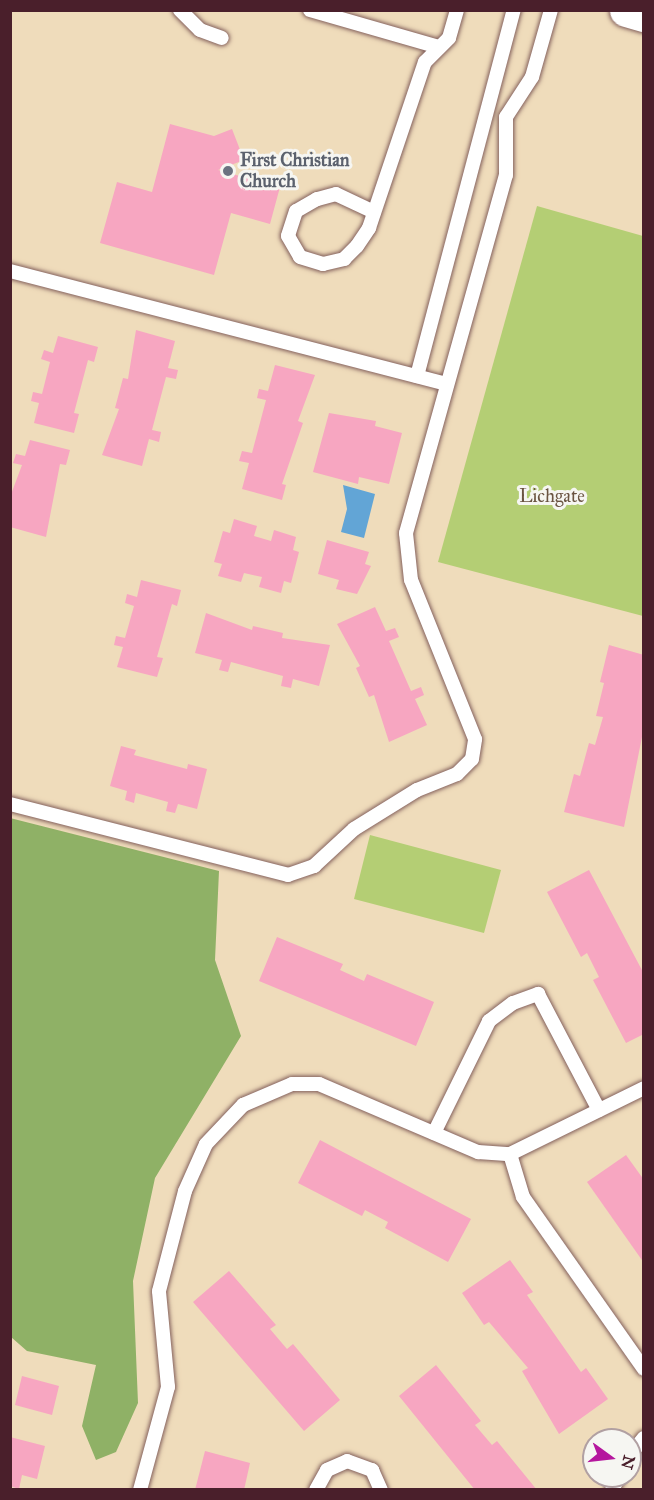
<!DOCTYPE html>
<style>
body{margin:0}
#map{position:relative;width:654px;height:1500px;overflow:hidden;background:#efdcbb;font-family:"IM FELL Great Primer",serif}
div>[style]{position:absolute}
.green>*{inset:0;background:#b4ce74}
.forest>*{inset:0;background:#8fb166}
.water>*{inset:0;background:#62a5d6}
.building>*{inset:0;background:#f7a6c1}
.roads{filter:drop-shadow(0 0 2px #84615d) drop-shadow(0 0 2px #84615d)}
.service>*{height:14px;margin:-7px;padding:0 7px;transform-origin:7px;border-radius:7px;background:#fff}
.tertiary>*{height:33px;margin:-16.5px;padding:0 16.5px;transform-origin:16.5px;border-radius:16.5px;background:#fff}
.dots>*{width:16px;height:16px;translate:-50% -50%;box-sizing:border-box;border:3px solid #f6f6f2;border-radius:50%}
span{translate:-50% -50%;white-space:nowrap;text-align:center;line-height:1.15;-webkit-text-stroke:6px #f6f6f2;paint-order:stroke}
.worship-label{font-size:18px;color:#5b616d;font-weight:700}
.left{translate:0 -50%;text-align:left}
.park-label{font-size:18px;color:#6a5441}
.frame{position:absolute;inset:0;border:12px solid #4a1f2b;pointer-events:none}
.north{position:absolute;left:582px;top:1428px;width:60px;height:60px;box-sizing:border-box;background:#f6f6f2;border:2px solid #b1a0a2;border-radius:50%;rotate:105deg;font-size:16px;font-weight:700;line-height:24px;text-align:center;color:#4a1f2b}
.north::after{content:'';display:block;margin:auto;width:21px;height:27px;background:#b5179e;clip-path:polygon(50% 0,100% 100%,50% 72%,0 100%)}
</style>
<div id="map">
<div class="green">
<i style="clip-path:polygon(537px 206px,643px 236px,643px 616px,438px 562px)"></i>
<i style="clip-path:polygon(370px 835px,501px 870px,484px 933px,354px 899px)"></i>
</div>
<div class="forest">
<i style="clip-path:polygon(10px 818px,219px 871px,215px 960px,241px 1036px,155px 1178px,133px 1281px,138px 1403px,116px 1452px,96px 1460px,82px 1426px,96px 1365px,27px 1351px,11px 1337px)"></i>
</div>
<div class="water">
<i style="clip-path:polygon(343px 485px,375px 494px,364px 538px,341px 532px,347px 509px)"></i>
</div>
<div class="building">
<i style="clip-path:polygon(170px 124px,214px 136px,232px 129px,244px 160px,218px 170px,280px 187px,270px 224px,231px 213px,214px 275px,100px 243px,117px 182px,152px 192px)"></i>
<i style="clip-path:polygon(136px 330px,175px 341px,168px 368px,178px 370px,176px 379px,166px 377px,152px 430px,161px 432px,159px 442px,149px 439px,142px 466px,102px 455px,119px 409px,115px 408px,123px 378px,128px 379px)"></i>
<i style="clip-path:polygon(58px 336px,98px 347px,94px 362px,88px 360px,74px 413px,79px 414px,74px 433px,34px 423px,39px 403px,31px 401px,33px 392px,42px 394px,50px 362px,41px 359px,44px 350px,53px 353px)"></i>
<i style="clip-path:polygon(275px 365px,315px 375px,298px 421px,303px 423px,282px 484px,286px 485px,282px 500px,242px 489px,249px 463px,239px 461px,242px 451px,252px 453px,266px 400px,257px 398px,259px 389px,268px 391px)"></i>
<i style="clip-path:polygon(329px 413px,376px 421px,375px 426px,402px 433px,389px 484px,359px 477px,358px 484px,313px 472px)"></i>
<i style="clip-path:polygon(30px 440px,70px 450px,66px 465px,60px 464px,46px 537px,10px 527px,10px 497px,22px 465px,13px 463px,16px 454px,25px 456px)"></i>
<i style="clip-path:polygon(234px 519px,257px 526px,254px 536px,271px 541px,274px 530px,296px 537px,293px 550px,299px 552px,291px 583px,284px 581px,281px 593px,259px 587px,262px 577px,244px 573px,241px 582px,218px 576px,222px 564px,214px 562px,223px 531px,230px 533px)"></i>
<i style="clip-path:polygon(327px 540px,369px 552px,365px 564px,371px 566px,357px 594px,336px 589px,339px 580px,318px 574px)"></i>
<i style="clip-path:polygon(141px 580px,181px 590px,177px 606px,172px 604px,157px 657px,163px 658px,157px 677px,117px 667px,123px 647px,114px 645px,116px 636px,125px 638px,134px 606px,125px 603px,127px 594px,137px 597px)"></i>
<i style="clip-path:polygon(375px 607px,386px 631px,395px 628px,399px 637px,389px 641px,411px 691px,421px 687px,424px 695px,415px 699px,427px 725px,389px 742px,374px 695px,369px 697px,356px 668px,360px 666px,337px 624px)"></i>
<i style="clip-path:polygon(206px 613px,252px 630px,253px 626px,283px 633px,282px 638px,330px 645px,319px 686px,293px 679px,291px 688px,281px 686px,283px 676px,231px 662px,228px 672px,219px 670px,222px 660px,195px 653px)"></i>
<i style="clip-path:polygon(609px 645px,644px 655px,644px 727px,624px 827px,564px 812px,574px 774px,580px 776px,589px 743px,595px 745px,603px 717px,596px 716px,604px 683px,600px 682px)"></i>
<i style="clip-path:polygon(121px 746px,136px 750px,134px 755px,187px 769px,188px 764px,207px 769px,197px 809px,178px 804px,175px 813px,166px 811px,168px 802px,136px 793px,134px 803px,125px 800px,127px 791px,110px 786px)"></i>
<i style="clip-path:polygon(589px 870px,644px 974px,644px 1034px,626px 1043px,593px 980px,599px 977px,587px 953px,581px 957px,547px 892px)"></i>
<i style="clip-path:polygon(277px 937px,343px 964px,340px 970px,364px 981px,367px 974px,434px 1002px,416px 1046px,259px 981px)"></i>
<i style="clip-path:polygon(320px 1140px,471px 1219px,448px 1262px,385px 1228px,388px 1222px,365px 1210px,362px 1216px,298px 1183px)"></i>
<i style="clip-path:polygon(626px 1155px,644px 1180px,644px 1263px,587px 1182px)"></i>
<i style="clip-path:polygon(510px 1260px,533px 1292px,527px 1295px,581px 1372px,586px 1368px,608px 1399px,559px 1434px,522px 1371px,528px 1368px,489px 1322px,484px 1325px,462px 1293px)"></i>
<i style="clip-path:polygon(229px 1271px,276px 1325px,270px 1329px,287px 1349px,293px 1344px,340px 1400px,304px 1431px,193px 1302px)"></i>
<i style="clip-path:polygon(436px 1365px,481px 1421px,475px 1425px,492px 1445px,497px 1441px,537px 1490px,475px 1490px,399px 1396px)"></i>
<i style="clip-path:polygon(22px 1376px,59px 1386px,52px 1415px,15px 1405px)"></i>
<i style="clip-path:polygon(10px 1437px,45px 1446px,37px 1479px,22px 1475px,19px 1489px,10px 1486px)"></i>
<i style="clip-path:polygon(205px 1451px,250px 1463px,244px 1490px,195px 1490px)"></i>
</div>
<div class="roads">
<div class="service">
<i style="left:180px;top:10px;width:28px;rotate:45deg"></i>
<i style="left:200px;top:30px;width:23px;rotate:20deg"></i>
<i style="left:310px;top:10px;width:134px;rotate:16deg"></i>
<i style="left:374px;top:212px;width:42px;rotate:-154.7deg"></i>
<i style="left:336px;top:194px;width:20px;rotate:165deg"></i>
<i style="left:317px;top:199px;width:24px;rotate:150deg"></i>
<i style="left:296px;top:211px;width:26px;rotate:108deg"></i>
<i style="left:288px;top:236px;width:24px;rotate:60deg"></i>
<i style="left:300px;top:257px;width:24px;rotate:17deg"></i>
<i style="left:323px;top:264px;width:22px;rotate:-13deg"></i>
<i style="left:344px;top:259px;width:18px;rotate:-45deg"></i>
<i style="left:357px;top:246px;width:22px;rotate:-56deg"></i>
<i style="left:369px;top:228px;width:175px;rotate:-71.4deg"></i>
<i style="left:425px;top:62px;width:34px;rotate:-45deg"></i>
<i style="left:449px;top:38px;width:29px;rotate:-74deg"></i>
<i style="left:10px;top:271px;width:448px;rotate:14.5deg"></i>
<i style="left:417px;top:376px;width:379px;rotate:-75.2deg"></i>
<i style="left:10px;top:804px;width:287px;rotate:14.3deg"></i>
<i style="left:288px;top:875px;width:28px;rotate:-19deg"></i>
<i style="left:314px;top:866px;width:54px;rotate:-42.8deg"></i>
<i style="left:354px;top:829px;width:74px;rotate:-31.8deg"></i>
<i style="left:417px;top:790px;width:43px;rotate:-21.8deg"></i>
<i style="left:457px;top:774px;width:21px;rotate:-45deg"></i>
<i style="left:472px;top:759px;width:20px;rotate:-81deg"></i>
<i style="left:475px;top:739px;width:171px;rotate:-111.9deg"></i>
<i style="left:411px;top:580px;width:47px;rotate:-96.1deg"></i>
<i style="left:406px;top:533px;width:372px;rotate:-74.4deg"></i>
<i style="left:506px;top:175px;width:58px;rotate:-90deg"></i>
<i style="left:506px;top:117px;width:48px;rotate:-57deg"></i>
<i style="left:532px;top:77px;width:70px;rotate:-74.2deg"></i>
<i style="left:434px;top:1133px;width:125px;rotate:-63.8deg"></i>
<i style="left:489px;top:1021px;width:30px;rotate:-37deg"></i>
<i style="left:513px;top:1003px;width:27px;rotate:-20deg"></i>
<i style="left:538px;top:994px;width:131px;rotate:62.3deg"></i>
<i style="left:510px;top:1154px;width:45px;rotate:73.2deg"></i>
<i style="left:523px;top:1197px;width:210px;rotate:54.9deg"></i>
<i style="left:630px;top:1455px;width:22px;rotate:-51deg"></i>
<i style="left:140px;top:1490px;width:107px;rotate:-74.8deg"></i>
<i style="left:168px;top:1387px;width:96px;rotate:-95.4deg"></i>
<i style="left:159px;top:1291px;width:103px;rotate:-75.4deg"></i>
<i style="left:185px;top:1191px;width:51px;rotate:-65.9deg"></i>
<i style="left:206px;top:1144px;width:54px;rotate:-46.5deg"></i>
<i style="left:243px;top:1105px;width:53px;rotate:-23.2deg"></i>
<i style="left:292px;top:1084px;width:27px"></i>
<i style="left:319px;top:1084px;width:173px;rotate:23.2deg"></i>
<i style="left:478px;top:1152px;width:32px;rotate:4deg"></i>
<i style="left:510px;top:1154px;width:149px;rotate:-26.2deg"></i>
<i style="left:316px;top:1490px;width:23px;rotate:-61deg"></i>
<i style="left:327px;top:1470px;width:22px;rotate:-24deg"></i>
<i style="left:347px;top:1461px;width:27px;rotate:20deg"></i>
<i style="left:372px;top:1470px;width:22px;rotate:66deg"></i>
<i style="left:612px;top:1490px;width:16px;rotate:-63deg"></i>
</div>
<div class="tertiary">
<i style="left:626px;top:10px;width:19px;rotate:16deg"></i>
</div>
</div>
<div class="dots">
<i style="left:228px;top:171px;background:#6b7280"></i>
</div>
<div class="worship-label">
<span class="left" style="left:240px;top:171px">First Christian<br>Church</span>
</div>
<div class="park-label">
<span style="left:552px;top:496px">Lichgate</span>
</div>
<div class="frame"></div>
<div class="north">N</div>
</div>
